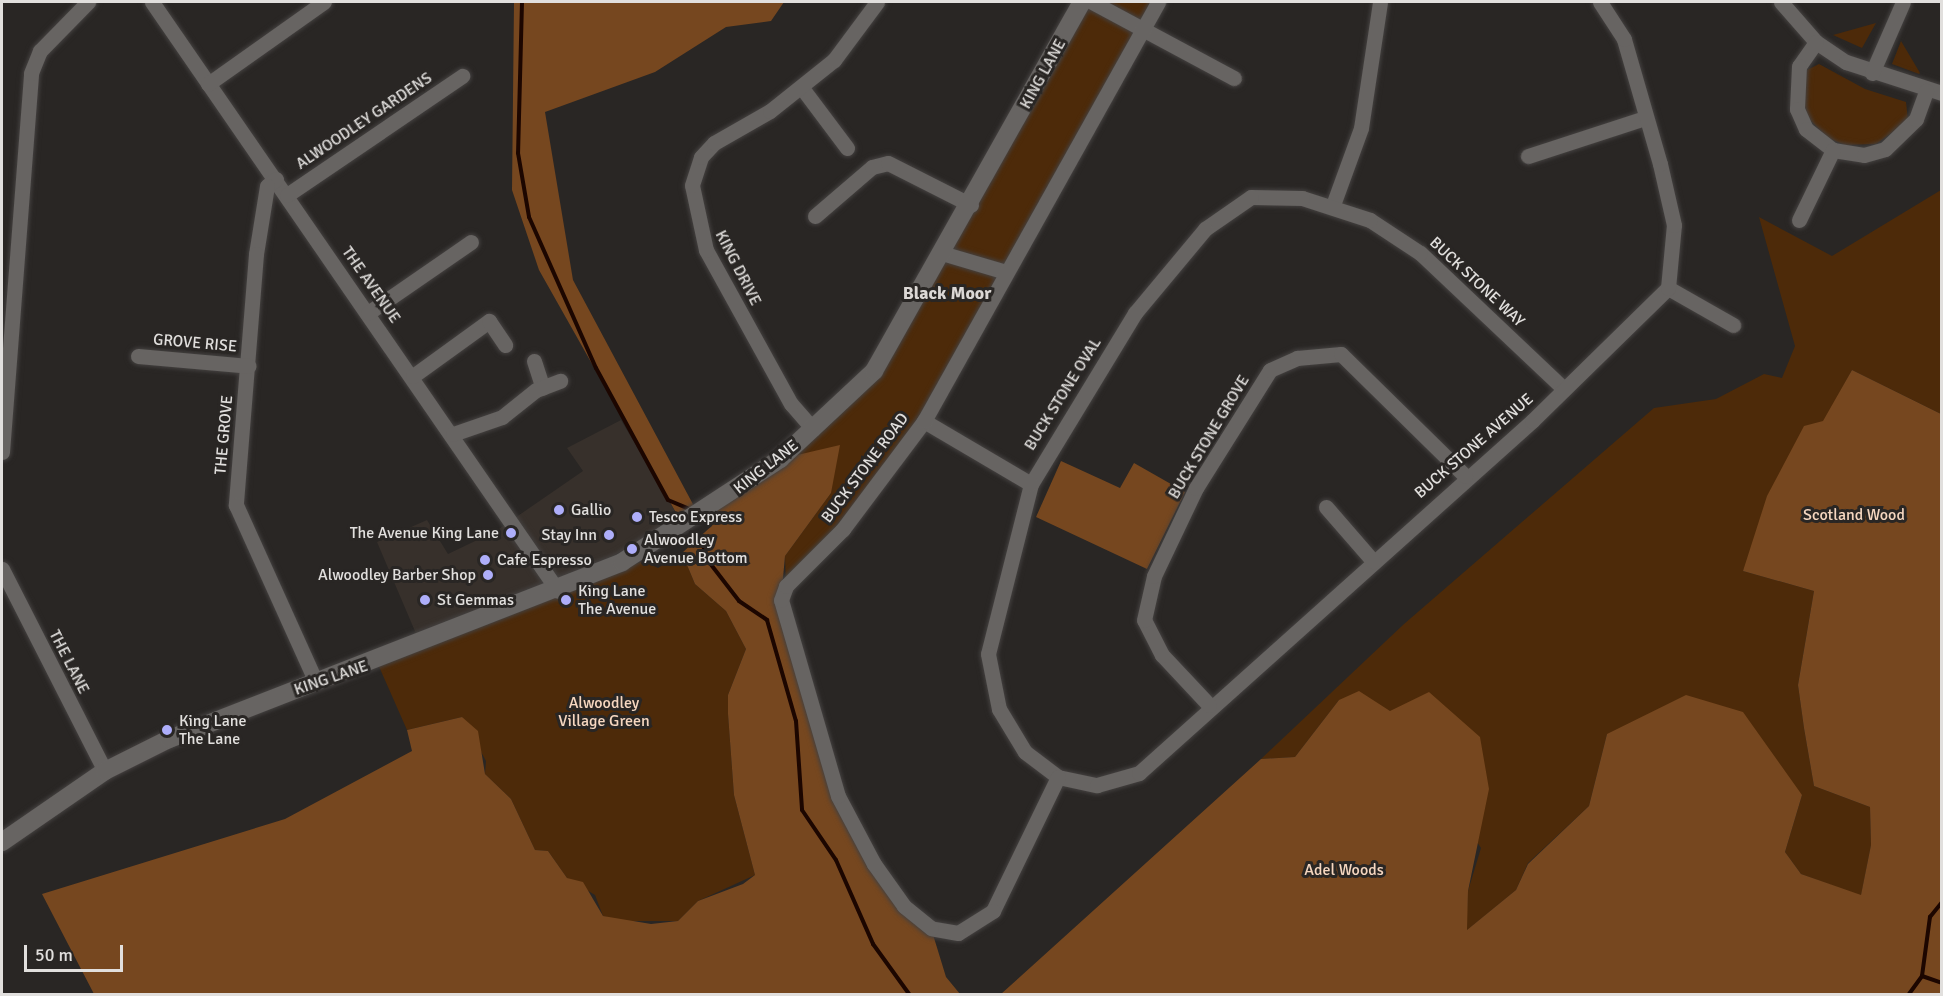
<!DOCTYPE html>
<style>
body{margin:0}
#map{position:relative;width:1943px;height:996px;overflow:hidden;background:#292624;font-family:Signika,sans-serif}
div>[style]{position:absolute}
.built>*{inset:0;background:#37302b}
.green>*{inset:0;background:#4d2a09}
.forest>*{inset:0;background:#76471f}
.stream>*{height:4px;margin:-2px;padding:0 2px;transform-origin:2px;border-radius:2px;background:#1c0600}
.roads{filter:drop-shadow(0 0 2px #444140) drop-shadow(0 0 2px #444140)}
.street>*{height:15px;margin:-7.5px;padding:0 7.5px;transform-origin:7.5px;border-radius:7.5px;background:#676462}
.secondary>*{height:18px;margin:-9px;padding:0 9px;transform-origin:9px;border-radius:9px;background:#676462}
.dots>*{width:16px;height:16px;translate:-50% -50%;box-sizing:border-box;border:3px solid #292624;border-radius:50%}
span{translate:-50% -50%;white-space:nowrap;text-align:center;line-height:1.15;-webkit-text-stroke:6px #292624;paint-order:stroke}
.street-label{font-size:16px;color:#e1dfdd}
.poi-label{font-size:16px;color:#e1dfdd}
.left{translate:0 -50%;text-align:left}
.right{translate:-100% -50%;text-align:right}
.park-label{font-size:16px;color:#f6d7c0}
.neighbourhood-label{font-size:18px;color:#dcd8d5;font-weight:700}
.frame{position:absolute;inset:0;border:3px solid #e1dfdd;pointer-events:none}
.scale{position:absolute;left:24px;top:945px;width:99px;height:27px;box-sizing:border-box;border:3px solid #e1dfdd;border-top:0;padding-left:8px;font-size:18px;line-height:21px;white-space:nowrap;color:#e1dfdd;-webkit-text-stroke:4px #292624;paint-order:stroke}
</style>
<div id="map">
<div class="built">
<i style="clip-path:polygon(621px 420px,679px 518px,597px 565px,417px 636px,377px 542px,427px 520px,448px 554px,496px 531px,583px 471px,567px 448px)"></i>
</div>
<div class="green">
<i style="clip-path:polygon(1082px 2px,1158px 2px,924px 420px,786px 586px,785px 556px,831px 493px,780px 459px,874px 371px)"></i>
<i style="clip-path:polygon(1876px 23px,1862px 48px,1833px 35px)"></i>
<i style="clip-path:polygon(1901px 41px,1920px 73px,1919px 74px,1892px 64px)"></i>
<i style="clip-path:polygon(1819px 64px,1865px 89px,1906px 102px,1908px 121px,1876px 144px,1845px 145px,1828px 138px,1809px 119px,1803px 101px,1807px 70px)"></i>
<i style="clip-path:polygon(1941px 190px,1941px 414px,1852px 370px,1743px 571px,1814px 591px,1798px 685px,1804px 728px,1814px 786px,1870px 807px,1871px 845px,1861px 896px,1801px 874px,1785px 852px,1802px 795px,1607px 734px,1589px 806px,1528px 863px,1516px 890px,1466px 931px,1468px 891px,1481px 848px,1390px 711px,1339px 700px,1295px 757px,1261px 759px,1404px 624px,1654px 408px,1716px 399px,1764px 374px,1782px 378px,1795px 346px,1759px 217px,1832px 256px)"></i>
<i style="clip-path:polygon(682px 553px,695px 584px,726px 611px,746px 649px,728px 695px,728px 714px,734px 795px,755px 875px,698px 901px,678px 921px,623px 921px,603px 916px,595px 895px,567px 878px,548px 851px,535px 850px,511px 799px,485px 774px,486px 761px,462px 717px,407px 730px,377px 662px,494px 622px,643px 561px,658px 568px)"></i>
</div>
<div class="forest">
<i style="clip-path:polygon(514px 2px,784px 2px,771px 21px,726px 27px,655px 72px,545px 112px,573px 280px,695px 508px,679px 518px,539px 270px,512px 190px)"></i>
<i style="clip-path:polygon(1852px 370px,1941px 414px,1941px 994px,1001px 994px,1261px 759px,1295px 757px,1339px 700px,1359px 691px,1390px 711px,1429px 692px,1480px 737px,1489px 789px,1468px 891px,1467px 930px,1516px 890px,1528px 864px,1589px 806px,1607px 734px,1686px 695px,1743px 712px,1802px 795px,1785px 852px,1801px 874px,1861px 895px,1871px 845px,1870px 807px,1814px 786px,1804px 728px,1798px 685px,1814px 591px,1743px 571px,1767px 496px,1804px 426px,1823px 421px)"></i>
<i style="clip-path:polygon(840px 445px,831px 493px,785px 556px,781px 600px,838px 796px,874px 864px,931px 928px,946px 977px,960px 994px,94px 994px,42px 894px,285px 819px,412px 751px,407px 730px,462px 717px,478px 731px,485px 774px,511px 799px,535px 850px,548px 851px,567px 878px,583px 882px,603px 916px,651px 924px,678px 921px,698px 901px,743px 884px,755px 875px,734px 795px,728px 714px,728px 695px,746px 649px,726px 611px,695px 584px,682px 553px,716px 522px,719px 501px,780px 459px)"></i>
<i style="clip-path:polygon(1061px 461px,1120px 488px,1134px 463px,1185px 492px,1147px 569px,1036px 517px)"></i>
</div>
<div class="stream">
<i style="left:522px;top:2px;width:151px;rotate:91.5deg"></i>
<i style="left:518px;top:153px;width:65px;rotate:80.2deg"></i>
<i style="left:529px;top:217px;width:165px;rotate:66.1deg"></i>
<i style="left:596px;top:368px;width:150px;rotate:61.4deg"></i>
<i style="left:668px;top:500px;width:21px;rotate:23deg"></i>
<i style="left:702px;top:543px;width:20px;rotate:70deg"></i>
<i style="left:709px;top:562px;width:49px;rotate:52.4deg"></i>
<i style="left:739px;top:601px;width:34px;rotate:34deg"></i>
<i style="left:767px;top:620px;width:105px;rotate:74deg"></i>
<i style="left:796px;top:721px;width:89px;rotate:86.1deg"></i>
<i style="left:802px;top:810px;width:60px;rotate:55.8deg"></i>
<i style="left:836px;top:860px;width:92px;rotate:66.2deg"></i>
<i style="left:873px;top:944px;width:62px;rotate:54.2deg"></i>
<i style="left:1922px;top:976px;width:21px;rotate:19deg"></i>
<i style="left:1909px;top:994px;width:22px;rotate:-54deg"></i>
<i style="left:1922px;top:976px;width:60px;rotate:-82.3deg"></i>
<i style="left:1930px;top:917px;width:19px;rotate:-51deg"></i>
</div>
<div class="roads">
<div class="street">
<i style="left:152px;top:2px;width:715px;rotate:55.42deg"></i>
<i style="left:1092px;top:2px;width:161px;rotate:28.2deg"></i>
<i style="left:1781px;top:2px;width:53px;rotate:48.8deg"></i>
<i style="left:1816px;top:42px;width:36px;rotate:34deg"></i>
<i style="left:1846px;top:62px;width:101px;rotate:17.9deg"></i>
<i style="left:1816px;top:42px;width:29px;rotate:125deg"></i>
<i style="left:1799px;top:66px;width:43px;rotate:92.7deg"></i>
<i style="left:1797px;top:109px;width:22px;rotate:66deg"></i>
<i style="left:1806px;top:129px;width:34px;rotate:38deg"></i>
<i style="left:1833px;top:150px;width:31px;rotate:9deg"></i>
<i style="left:1864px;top:155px;width:22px;rotate:-16deg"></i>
<i style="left:1885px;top:149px;width:43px;rotate:-44.1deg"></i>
<i style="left:1916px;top:119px;width:30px;rotate:-70deg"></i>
<i style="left:1872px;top:73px;width:77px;rotate:-66.4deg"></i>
<i style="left:208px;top:84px;width:142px;rotate:-35.3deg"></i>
<i style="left:802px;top:88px;width:75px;rotate:53.1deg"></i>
<i style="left:1528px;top:156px;width:123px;rotate:-18deg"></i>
<i style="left:276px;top:179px;width:11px;rotate:142deg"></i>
<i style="left:267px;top:186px;width:69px;rotate:99.2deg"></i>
<i style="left:256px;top:254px;width:252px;rotate:94.6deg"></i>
<i style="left:236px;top:505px;width:194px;rotate:65.7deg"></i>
<i style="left:287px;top:195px;width:212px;rotate:-34.2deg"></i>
<i style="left:1333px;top:205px;width:82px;rotate:-70deg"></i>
<i style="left:1361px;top:128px;width:127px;rotate:-81.4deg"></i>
<i style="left:815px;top:216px;width:75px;rotate:-40.7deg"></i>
<i style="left:872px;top:167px;width:16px;rotate:-14deg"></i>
<i style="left:888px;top:163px;width:93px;rotate:26.8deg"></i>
<i style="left:1799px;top:220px;width:78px;rotate:-64.1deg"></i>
<i style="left:945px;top:254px;width:64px;rotate:16.4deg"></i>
<i style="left:1668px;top:288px;width:75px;rotate:29.6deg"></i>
<i style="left:368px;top:313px;width:125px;rotate:-34.6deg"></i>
<i style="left:138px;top:356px;width:111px;rotate:5.1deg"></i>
<i style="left:534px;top:361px;width:28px;rotate:72deg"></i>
<i style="left:413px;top:376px;width:94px;rotate:-35.9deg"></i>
<i style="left:489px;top:321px;width:29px;rotate:56deg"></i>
<i style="left:1564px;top:389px;width:198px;rotate:-136.6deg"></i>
<i style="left:1420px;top:253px;width:60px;rotate:-146.6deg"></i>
<i style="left:1370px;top:220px;width:71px;rotate:-162.1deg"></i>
<i style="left:1302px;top:198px;width:51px;rotate:-178.9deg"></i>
<i style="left:1251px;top:197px;width:56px;rotate:145.2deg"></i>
<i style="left:1205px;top:229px;width:109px;rotate:129.8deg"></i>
<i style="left:1135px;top:313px;width:200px;rotate:121.3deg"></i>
<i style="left:1031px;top:484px;width:175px;rotate:104.2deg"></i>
<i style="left:988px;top:654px;width:56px;rotate:78.7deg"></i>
<i style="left:999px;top:709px;width:50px;rotate:58.8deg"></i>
<i style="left:1025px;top:752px;width:41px;rotate:37.1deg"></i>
<i style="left:1058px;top:777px;width:40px;rotate:12deg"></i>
<i style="left:1097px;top:785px;width:44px;rotate:-15.9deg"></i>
<i style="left:1139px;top:773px;width:528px;rotate:-41.85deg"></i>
<i style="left:1532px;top:421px;width:190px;rotate:-44.4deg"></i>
<i style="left:1668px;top:288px;width:63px;rotate:-84.6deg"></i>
<i style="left:1674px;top:225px;width:63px;rotate:-102.9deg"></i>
<i style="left:1660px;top:164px;width:130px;rotate:-106.1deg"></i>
<i style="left:1624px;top:39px;width:44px;rotate:-123deg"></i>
<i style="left:924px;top:421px;width:124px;rotate:30.5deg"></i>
<i style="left:813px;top:429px;width:33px;rotate:-131deg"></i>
<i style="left:791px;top:404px;width:176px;rotate:-118.9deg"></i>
<i style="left:706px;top:250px;width:66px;rotate:-102.2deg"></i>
<i style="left:692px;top:185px;width:29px;rotate:-72deg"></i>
<i style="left:701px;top:157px;width:19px;rotate:-47deg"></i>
<i style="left:714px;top:143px;width:64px;rotate:-29.7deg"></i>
<i style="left:770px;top:111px;width:82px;rotate:-38.6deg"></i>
<i style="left:834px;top:60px;width:72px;rotate:-53.4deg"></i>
<i style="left:453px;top:434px;width:52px;rotate:-19.1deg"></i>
<i style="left:502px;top:417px;width:43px;rotate:-38.5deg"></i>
<i style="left:536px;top:390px;width:26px;rotate:-21deg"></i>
<i style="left:2px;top:452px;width:380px;rotate:-85.6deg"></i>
<i style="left:31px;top:73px;width:24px;rotate:-68deg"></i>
<i style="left:40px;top:51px;width:69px;rotate:-45.6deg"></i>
<i style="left:1326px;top:507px;width:72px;rotate:49deg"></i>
<i style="left:2px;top:569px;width:227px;rotate:63deg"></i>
<i style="left:1209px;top:705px;width:69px;rotate:-133.2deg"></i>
<i style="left:1162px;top:655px;width:39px;rotate:-117deg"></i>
<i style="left:1144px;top:620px;width:45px;rotate:-77.2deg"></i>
<i style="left:1154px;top:576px;width:98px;rotate:-64.5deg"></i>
<i style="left:1196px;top:488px;width:139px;rotate:-57.9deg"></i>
<i style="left:1270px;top:370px;width:30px;rotate:-24deg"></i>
<i style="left:1297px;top:358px;width:44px;rotate:-5.2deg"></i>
<i style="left:1341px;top:354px;width:174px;rotate:44.5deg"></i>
<i style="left:1058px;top:777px;width:149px;rotate:115.9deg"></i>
<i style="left:993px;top:911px;width:41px;rotate:147.8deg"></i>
<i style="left:958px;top:933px;width:27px;rotate:-170deg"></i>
<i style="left:931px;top:928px;width:35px;rotate:-141deg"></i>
<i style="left:904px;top:906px;width:52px;rotate:-125.5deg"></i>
<i style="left:874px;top:864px;width:77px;rotate:-117.9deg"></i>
<i style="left:838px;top:796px;width:204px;rotate:-106.2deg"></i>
<i style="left:781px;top:600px;width:15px;rotate:-70deg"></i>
<i style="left:786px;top:586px;width:81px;rotate:-45deg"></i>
<i style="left:843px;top:529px;width:135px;rotate:-53.1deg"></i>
<i style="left:924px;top:421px;width:480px;rotate:-60.8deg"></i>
</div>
<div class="secondary">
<i style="left:2px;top:842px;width:125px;rotate:-34.6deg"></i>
<i style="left:105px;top:771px;width:72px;rotate:-26.6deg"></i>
<i style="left:169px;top:739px;width:486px;rotate:-21.3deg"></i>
<i style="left:622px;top:562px;width:189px;rotate:-33.1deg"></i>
<i style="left:780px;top:459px;width:129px;rotate:-43.1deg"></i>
<i style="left:874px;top:371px;width:424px;rotate:-60.6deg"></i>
</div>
</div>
<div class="dots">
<i style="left:559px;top:510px;background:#aeaefa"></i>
<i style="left:637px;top:517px;background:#aeaefa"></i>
<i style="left:511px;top:533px;background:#aeaefa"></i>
<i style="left:609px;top:535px;background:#aeaefa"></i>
<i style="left:632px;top:549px;background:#aeaefa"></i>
<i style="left:485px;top:560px;background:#aeaefa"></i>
<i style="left:488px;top:575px;background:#aeaefa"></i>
<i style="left:425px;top:600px;background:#aeaefa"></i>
<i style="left:566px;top:600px;background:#aeaefa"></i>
<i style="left:167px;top:730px;background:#aeaefa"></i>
</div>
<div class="street-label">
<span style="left:1043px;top:74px;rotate:-61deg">KING LANE</span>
<span style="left:364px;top:121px;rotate:-34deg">ALWOODLEY GARDENS</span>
<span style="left:738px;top:268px;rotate:63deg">KING DRIVE</span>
<span style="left:1477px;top:282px;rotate:43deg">BUCK STONE WAY</span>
<span style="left:371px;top:285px;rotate:55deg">THE AVENUE</span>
<span style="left:195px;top:343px;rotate:5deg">GROVE RISE</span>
<span style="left:1063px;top:394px;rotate:-58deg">BUCK STONE OVAL</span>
<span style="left:224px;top:435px;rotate:-85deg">THE GROVE</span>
<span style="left:1209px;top:437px;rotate:-59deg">BUCK STONE GROVE</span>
<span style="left:1474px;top:446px;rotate:-41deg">BUCK STONE AVENUE</span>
<span style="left:766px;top:467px;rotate:-38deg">KING LANE</span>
<span style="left:865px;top:468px;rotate:-53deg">BUCK STONE ROAD</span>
<span style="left:69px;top:662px;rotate:63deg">THE LANE</span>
<span style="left:331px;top:678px;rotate:-19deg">KING LANE</span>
</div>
<div class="poi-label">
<span class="left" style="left:571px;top:510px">Gallio</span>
<span class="left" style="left:649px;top:517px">Tesco Express</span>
<span class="right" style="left:499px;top:533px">The Avenue King Lane</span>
<span class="right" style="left:597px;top:535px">Stay Inn</span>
<span class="left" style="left:644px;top:549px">Alwoodley<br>Avenue Bottom</span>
<span class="left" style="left:497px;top:560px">Cafe Espresso</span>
<span class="right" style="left:476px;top:575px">Alwoodley Barber Shop</span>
<span class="left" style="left:578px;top:600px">King Lane<br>The Avenue</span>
<span class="left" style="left:437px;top:600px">St Gemmas</span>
<span class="left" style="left:179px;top:730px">King Lane<br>The Lane</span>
</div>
<div class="park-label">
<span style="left:1854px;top:515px">Scotland Wood</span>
<span style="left:604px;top:712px">Alwoodley<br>Village Green</span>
<span style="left:1344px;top:870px">Adel Woods</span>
</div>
<div class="neighbourhood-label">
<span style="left:947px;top:293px">Black Moor</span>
</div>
<div class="frame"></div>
<div class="scale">50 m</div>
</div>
